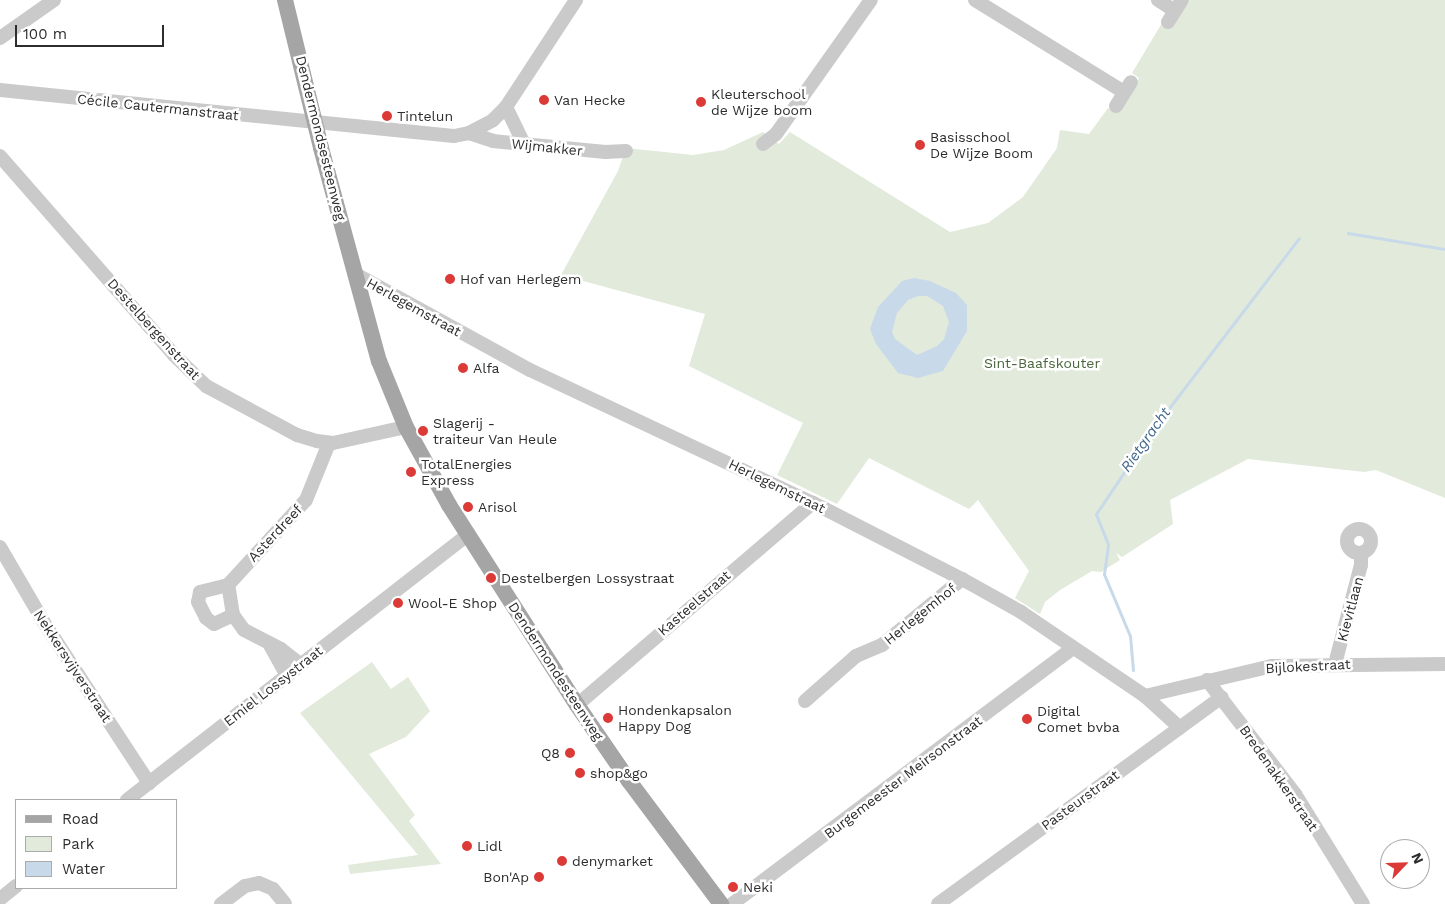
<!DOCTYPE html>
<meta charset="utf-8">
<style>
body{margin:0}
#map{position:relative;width:1445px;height:904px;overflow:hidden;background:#fff;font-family:"Work Sans",sans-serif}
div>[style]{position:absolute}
.green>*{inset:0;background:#e2eadb}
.water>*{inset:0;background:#c8d9e9}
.stream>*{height:3px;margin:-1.5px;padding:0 1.5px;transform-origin:1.5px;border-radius:1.5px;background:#c8d9e9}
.minor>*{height:14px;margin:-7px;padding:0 7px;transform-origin:7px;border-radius:7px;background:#cacaca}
.minor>.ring{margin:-7px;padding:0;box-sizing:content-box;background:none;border:14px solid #cacaca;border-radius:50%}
.major>*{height:16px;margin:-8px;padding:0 8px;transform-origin:8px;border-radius:8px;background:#a5a5a5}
.dots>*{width:14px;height:14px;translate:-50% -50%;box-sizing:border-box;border:2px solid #fff;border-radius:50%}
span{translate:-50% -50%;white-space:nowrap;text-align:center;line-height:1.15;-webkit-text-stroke:5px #fff;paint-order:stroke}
.poi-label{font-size:14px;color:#2d2d2d}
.left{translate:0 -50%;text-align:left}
.right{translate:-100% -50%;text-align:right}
.street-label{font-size:14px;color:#2d2d2d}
.park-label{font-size:14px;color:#4c663d}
.water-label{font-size:15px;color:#40678a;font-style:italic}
.legend{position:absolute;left:15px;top:799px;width:162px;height:90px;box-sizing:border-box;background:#fff;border:1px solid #ababab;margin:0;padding:6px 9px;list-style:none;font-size:15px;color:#2d2d2d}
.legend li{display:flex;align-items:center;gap:10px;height:25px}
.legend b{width:25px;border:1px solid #ababab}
.north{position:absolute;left:1380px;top:839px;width:50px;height:50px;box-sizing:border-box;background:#fff;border:1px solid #ababab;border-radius:50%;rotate:66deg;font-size:14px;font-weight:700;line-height:20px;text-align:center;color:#2d2d2d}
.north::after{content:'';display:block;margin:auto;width:18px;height:22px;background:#db3a37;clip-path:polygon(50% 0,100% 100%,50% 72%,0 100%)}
.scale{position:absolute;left:15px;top:25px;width:149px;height:22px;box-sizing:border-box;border:2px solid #2d2d2d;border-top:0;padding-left:6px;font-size:15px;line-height:18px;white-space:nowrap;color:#2d2d2d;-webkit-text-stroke:4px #fff;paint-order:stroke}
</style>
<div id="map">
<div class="green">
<i style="clip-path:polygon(1188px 0,1445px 0,1445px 498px,1376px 470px,1364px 472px,1248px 459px,1170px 500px,1173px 524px,1122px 557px,1116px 553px,1120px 560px,1101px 572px,1092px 571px,1060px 590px,1045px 602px,1040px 614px,1015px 598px,1029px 571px,978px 500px,969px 509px,869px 458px,837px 504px,777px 475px,803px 423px,689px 366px,705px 314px,561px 275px,618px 171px,626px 148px,693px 155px,724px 150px,763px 132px,779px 144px,790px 132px,950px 232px,988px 223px,1023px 197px,1057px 148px,1060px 130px,1089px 134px,1108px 108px,1116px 113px,1139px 78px,1132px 73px,1162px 23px)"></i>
<i style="clip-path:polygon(372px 662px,391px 689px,408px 677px,430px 711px,406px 737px,369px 754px,415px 815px,409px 821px,441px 864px,350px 874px,348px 865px,418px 855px,300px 713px)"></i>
</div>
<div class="water">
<i style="clip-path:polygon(evenodd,914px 278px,930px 281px,956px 293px,967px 305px,967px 331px,943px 371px,918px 378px,898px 373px,876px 344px,870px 329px,878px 307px,902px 281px,914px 278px,918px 296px,927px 296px,943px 306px,949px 322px,944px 339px,937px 346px,917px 355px,895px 339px,892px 332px,897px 313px,908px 300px,918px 296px)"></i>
</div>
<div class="stream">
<i style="left:1348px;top:233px;width:98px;rotate:9.4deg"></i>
<i style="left:1133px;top:670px;width:34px;rotate:-95deg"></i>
<i style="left:1130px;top:636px;width:67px;rotate:-112.8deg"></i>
<i style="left:1104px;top:574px;width:30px;rotate:-82deg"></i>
<i style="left:1108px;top:544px;width:32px;rotate:-112deg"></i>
<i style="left:1096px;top:514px;width:102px;rotate:-56.2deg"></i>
<i style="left:1153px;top:429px;width:240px;rotate:-52.6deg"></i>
</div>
<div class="minor">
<i style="left:975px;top:0;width:175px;rotate:31.7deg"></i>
<i style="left:1158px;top:0;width:20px;rotate:33deg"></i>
<i style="left:1168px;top:22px;width:26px;rotate:-58deg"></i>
<i style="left:0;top:38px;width:66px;rotate:-35.1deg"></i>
<i style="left:0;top:90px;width:456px;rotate:5.8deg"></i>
<i style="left:454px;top:136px;width:15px;rotate:-11deg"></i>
<i style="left:469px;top:133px;width:27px;rotate:-28deg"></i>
<i style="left:493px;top:120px;width:18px;rotate:-45deg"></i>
<i style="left:506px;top:107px;width:128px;rotate:-56.8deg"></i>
<i style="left:1116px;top:106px;width:28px;rotate:-58deg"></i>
<i style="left:506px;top:107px;width:41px;rotate:64.1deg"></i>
<i style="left:469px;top:133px;width:25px;rotate:18deg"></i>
<i style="left:493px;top:141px;width:113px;rotate:5.6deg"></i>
<i style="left:605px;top:152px;width:21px;rotate:-3deg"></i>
<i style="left:763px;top:144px;width:16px;rotate:-38deg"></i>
<i style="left:776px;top:134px;width:164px;rotate:-54.7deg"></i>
<i style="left:0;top:156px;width:264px;rotate:48.8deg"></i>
<i style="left:174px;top:355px;width:45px;rotate:44.1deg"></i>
<i style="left:206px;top:386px;width:103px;rotate:28.3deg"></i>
<i style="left:297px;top:435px;width:21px;rotate:17deg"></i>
<i style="left:317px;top:441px;width:16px;rotate:7deg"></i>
<i style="left:333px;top:443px;width:75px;rotate:-12.4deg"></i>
<i style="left:357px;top:275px;width:197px;rotate:28.8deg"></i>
<i style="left:530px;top:370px;width:326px;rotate:25.2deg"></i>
<i style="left:825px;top:509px;width:154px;rotate:27.1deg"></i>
<i style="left:962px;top:579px;width:68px;rotate:29.2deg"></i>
<i style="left:1021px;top:612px;width:150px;rotate:34.1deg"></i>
<i style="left:1145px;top:696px;width:47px;rotate:42.4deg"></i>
<i class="ring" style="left:1347px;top:529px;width:10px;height:10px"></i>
<i style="left:0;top:547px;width:86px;rotate:59.8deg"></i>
<i style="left:43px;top:621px;width:194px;rotate:56.8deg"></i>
<i style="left:228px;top:585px;width:29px;rotate:166deg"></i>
<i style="left:200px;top:592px;width:10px;rotate:101deg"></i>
<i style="left:198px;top:602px;width:18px;rotate:63deg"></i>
<i style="left:206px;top:618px;width:10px;rotate:37deg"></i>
<i style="left:214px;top:624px;width:21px;rotate:-25deg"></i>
<i style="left:270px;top:645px;width:35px;rotate:61deg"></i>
<i style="left:300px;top:664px;width:24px;rotate:-142deg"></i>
<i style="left:281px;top:649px;width:42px;rotate:-152.8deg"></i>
<i style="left:244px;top:630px;width:19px;rotate:-126deg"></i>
<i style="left:233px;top:615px;width:30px;rotate:-99deg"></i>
<i style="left:228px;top:585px;width:115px;rotate:-47.5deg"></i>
<i style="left:306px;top:500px;width:61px;rotate:-68deg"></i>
<i style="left:1335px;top:664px;width:102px;rotate:-75.3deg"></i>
<i style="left:1361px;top:565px;width:11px;rotate:-90deg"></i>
<i style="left:1207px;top:680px;width:144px;rotate:52.3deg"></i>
<i style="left:1295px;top:794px;width:129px;rotate:58.3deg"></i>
<i style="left:1145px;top:696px;width:130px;rotate:-13.3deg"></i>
<i style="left:1272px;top:666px;width:173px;rotate:-0.7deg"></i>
<i style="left:805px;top:701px;width:68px;rotate:-41.4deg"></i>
<i style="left:856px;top:656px;width:28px;rotate:-23deg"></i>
<i style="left:882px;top:645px;width:104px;rotate:-39.5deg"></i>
<i style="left:577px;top:705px;width:311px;rotate:-40.6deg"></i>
<i style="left:127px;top:800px;width:433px;rotate:-37.9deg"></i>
<i style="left:0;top:899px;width:21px;rotate:-39deg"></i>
<i style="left:221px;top:904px;width:30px;rotate:-37deg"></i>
<i style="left:245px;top:886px;width:14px;rotate:-12deg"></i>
<i style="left:259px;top:883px;width:15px;rotate:23deg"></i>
<i style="left:273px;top:889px;width:19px;rotate:51deg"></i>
<i style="left:732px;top:904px;width:425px;rotate:-36.9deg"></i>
<i style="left:938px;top:904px;width:351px;rotate:-36.1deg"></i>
</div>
<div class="major">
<i style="left:285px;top:0;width:152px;rotate:76.3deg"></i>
<i style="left:321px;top:148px;width:221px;rotate:74.8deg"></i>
<i style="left:379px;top:361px;width:71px;rotate:67.8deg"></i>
<i style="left:406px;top:427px;width:89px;rotate:61.1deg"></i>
<i style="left:449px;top:505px;width:237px;rotate:57.4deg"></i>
<i style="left:577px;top:705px;width:92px;rotate:55.6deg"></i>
<i style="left:629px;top:781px;width:154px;rotate:53.2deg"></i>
</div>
<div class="dots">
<i style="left:544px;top:100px;background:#db3a37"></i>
<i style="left:701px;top:102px;background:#db3a37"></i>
<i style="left:387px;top:116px;background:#db3a37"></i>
<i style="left:920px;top:145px;background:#db3a37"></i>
<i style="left:450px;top:279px;background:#db3a37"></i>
<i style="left:463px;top:368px;background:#db3a37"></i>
<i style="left:423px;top:431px;background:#db3a37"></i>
<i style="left:411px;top:472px;background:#db3a37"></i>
<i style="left:468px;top:507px;background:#db3a37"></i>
<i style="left:491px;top:578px;background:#db3a37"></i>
<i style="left:398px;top:603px;background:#db3a37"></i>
<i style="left:608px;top:718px;background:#db3a37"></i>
<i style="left:1027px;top:719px;background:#db3a37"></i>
<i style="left:570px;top:753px;background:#db3a37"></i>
<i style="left:580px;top:773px;background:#db3a37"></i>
<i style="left:467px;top:846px;background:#db3a37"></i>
<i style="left:562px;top:861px;background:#db3a37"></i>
<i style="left:539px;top:877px;background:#db3a37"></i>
<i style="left:733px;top:887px;background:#db3a37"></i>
</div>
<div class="poi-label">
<span class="left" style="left:711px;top:102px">Kleuterschool<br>de Wijze boom</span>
<span class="left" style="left:554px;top:100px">Van Hecke</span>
<span class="left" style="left:397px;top:116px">Tintelun</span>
<span class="left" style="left:930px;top:145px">Basisschool<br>De Wijze Boom</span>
<span class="left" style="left:460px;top:279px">Hof van Herlegem</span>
<span class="left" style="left:473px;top:368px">Alfa</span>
<span class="left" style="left:433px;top:431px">Slagerij -<br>traiteur Van Heule</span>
<span class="left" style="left:421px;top:472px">TotalEnergies<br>Express</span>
<span class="left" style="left:478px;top:507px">Arisol</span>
<span class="left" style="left:501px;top:578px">Destelbergen Lossystraat</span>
<span class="left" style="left:408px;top:603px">Wool-E Shop</span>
<span class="left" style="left:618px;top:718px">Hondenkapsalon<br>Happy Dog</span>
<span class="left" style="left:1037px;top:719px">Digital<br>Comet bvba</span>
<span class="right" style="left:560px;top:753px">Q8</span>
<span class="left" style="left:590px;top:773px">shop&amp;go</span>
<span class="left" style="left:477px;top:846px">Lidl</span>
<span class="left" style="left:572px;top:861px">denymarket</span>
<span class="right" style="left:529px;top:877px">Bon'Ap</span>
<span class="left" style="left:743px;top:887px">Neki</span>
</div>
<div class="street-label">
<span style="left:158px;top:107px;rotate:6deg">Cécile Cautermanstraat</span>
<span style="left:321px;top:138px;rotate:76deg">Dendermondsesteenweg</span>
<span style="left:547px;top:147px;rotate:6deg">Wijmakker</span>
<span style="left:414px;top:307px;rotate:29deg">Herlegemstraat</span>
<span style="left:154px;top:329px;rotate:48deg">Destelbergenstraat</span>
<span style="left:777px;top:486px;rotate:26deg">Herlegemstraat</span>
<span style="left:275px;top:533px;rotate:-47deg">Asterdreef</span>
<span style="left:694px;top:603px;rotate:-41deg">Kasteelstraat</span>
<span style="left:1350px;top:609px;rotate:-75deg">Kievitlaan</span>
<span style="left:920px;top:614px;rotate:-39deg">Herlegemhof</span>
<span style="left:73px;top:666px;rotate:57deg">Nekkersvijverstraat</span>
<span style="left:1308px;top:666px;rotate:-3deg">Bijlokestraat</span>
<span style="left:556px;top:671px;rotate:57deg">Dendermondesteenweg</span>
<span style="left:273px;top:686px;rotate:-38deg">Emiel Lossystraat</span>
<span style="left:903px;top:777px;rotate:-37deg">Burgemeester Meirsonstraat</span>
<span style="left:1279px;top:778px;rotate:55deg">Bredenakkerstraat</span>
<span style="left:1080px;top:800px;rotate:-36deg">Pasteurstraat</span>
</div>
<div class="park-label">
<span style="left:1042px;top:363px">Sint-Baafskouter</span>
</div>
<div class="water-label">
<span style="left:1146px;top:440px;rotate:-55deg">Rietgracht</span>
</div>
<ul class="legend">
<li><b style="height:6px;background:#a5a5a5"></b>Road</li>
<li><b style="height:14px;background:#e2eadb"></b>Park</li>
<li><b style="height:14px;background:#c8d9e9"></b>Water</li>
</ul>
<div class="north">N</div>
<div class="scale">100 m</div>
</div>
